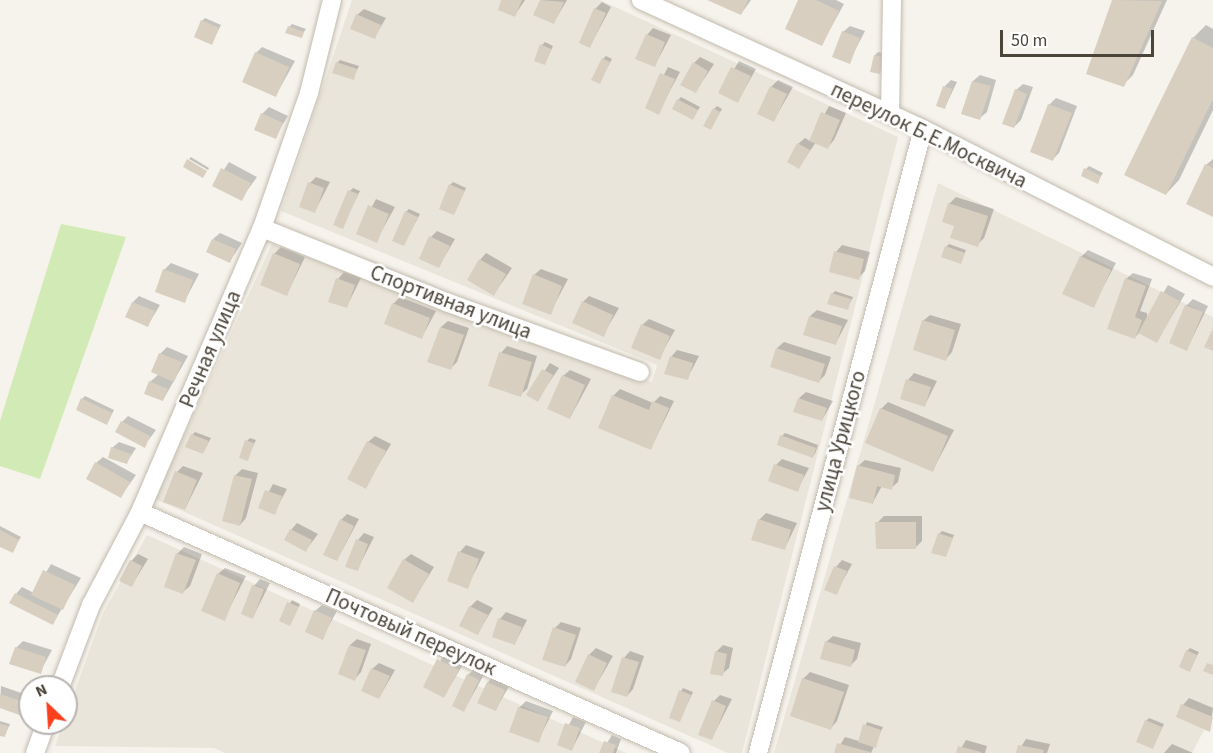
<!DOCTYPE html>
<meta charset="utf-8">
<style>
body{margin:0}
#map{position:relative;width:1213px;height:753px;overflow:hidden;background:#f6f3ec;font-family:"Source Sans 3",sans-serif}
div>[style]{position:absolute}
.residential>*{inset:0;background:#eae5da}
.green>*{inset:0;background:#d2eab5}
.shadow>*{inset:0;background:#0003}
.building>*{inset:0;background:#d8cfc1}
.roads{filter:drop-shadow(0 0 2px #c2bbae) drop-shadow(0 0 2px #c2bbae)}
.street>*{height:18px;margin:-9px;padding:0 9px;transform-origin:9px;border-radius:9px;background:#fff}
span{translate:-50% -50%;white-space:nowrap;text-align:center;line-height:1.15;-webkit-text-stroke:5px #fff;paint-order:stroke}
.street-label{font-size:21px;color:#4b4439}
.north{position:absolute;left:18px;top:675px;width:60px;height:60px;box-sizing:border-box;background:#fff;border:2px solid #b7b4b0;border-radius:50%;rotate:335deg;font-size:16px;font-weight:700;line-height:24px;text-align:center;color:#4b4439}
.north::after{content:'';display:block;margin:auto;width:21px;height:27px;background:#fc3f1d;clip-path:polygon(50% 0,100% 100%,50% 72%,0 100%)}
.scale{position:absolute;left:1000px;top:30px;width:154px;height:27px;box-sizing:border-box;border:3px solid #4b4439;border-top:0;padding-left:8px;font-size:18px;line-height:21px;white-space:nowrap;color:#4b4439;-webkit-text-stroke:4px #fff;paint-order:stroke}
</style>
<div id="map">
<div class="residential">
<i style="clip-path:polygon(352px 0,600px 0,898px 137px,742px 753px,728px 753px,155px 499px,272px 244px,652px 382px,657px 365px,281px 211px)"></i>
<i style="clip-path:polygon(938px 183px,1213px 317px,1213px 713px,1192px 753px,774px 753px)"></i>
<i style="clip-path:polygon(147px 535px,626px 753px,225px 753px,214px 748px,55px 746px,103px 613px)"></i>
</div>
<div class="green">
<i style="clip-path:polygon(61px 224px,126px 237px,40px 479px,0 466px,0 421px)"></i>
</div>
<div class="shadow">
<i style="clip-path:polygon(503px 0,525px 0,515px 15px)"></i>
<i style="clip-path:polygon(542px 0,567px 0,554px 22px,535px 14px)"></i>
<i style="clip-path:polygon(711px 0,751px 0,741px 14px)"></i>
<i style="clip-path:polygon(800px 0,836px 0,844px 4px,822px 44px)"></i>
<i style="clip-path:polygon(1114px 0,1167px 0,1133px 75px,1123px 85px,1088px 73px)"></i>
<i style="clip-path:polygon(602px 2px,611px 7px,590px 46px,595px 9px)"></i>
<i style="clip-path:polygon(364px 9px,386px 18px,374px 38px,357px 15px)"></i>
<i style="clip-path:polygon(205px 18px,221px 25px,212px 43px,202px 21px)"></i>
<i style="clip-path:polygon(292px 24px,306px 29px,301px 36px,289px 27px)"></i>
<i style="clip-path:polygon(1206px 25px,1213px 29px,1213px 110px,1179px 180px,1166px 194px,1193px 38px)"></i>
<i style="clip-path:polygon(850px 26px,865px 31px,849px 62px,843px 32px)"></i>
<i style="clip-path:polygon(653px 28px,671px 35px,655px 65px,647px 35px)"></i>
<i style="clip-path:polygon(545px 42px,553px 46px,545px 63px,542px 45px)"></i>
<i style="clip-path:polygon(262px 47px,295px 61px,276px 95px,256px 53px)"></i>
<i style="clip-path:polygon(878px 52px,886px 54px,880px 73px,875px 55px)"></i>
<i style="clip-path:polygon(606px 56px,612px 59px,599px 83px,603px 59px)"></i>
<i style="clip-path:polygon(700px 57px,714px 64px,696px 91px,694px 63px)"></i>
<i style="clip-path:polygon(340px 60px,359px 66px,353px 78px,337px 63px)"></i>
<i style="clip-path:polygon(739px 61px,756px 69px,738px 101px,720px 93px)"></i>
<i style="clip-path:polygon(668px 67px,680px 72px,658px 113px,647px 107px)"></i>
<i style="clip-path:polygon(980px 75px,996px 80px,987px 112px,980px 118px,973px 81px)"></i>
<i style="clip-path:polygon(778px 80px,793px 87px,774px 120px,771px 87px)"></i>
<i style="clip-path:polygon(951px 80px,957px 82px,945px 107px,944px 87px)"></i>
<i style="clip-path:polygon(1023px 84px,1033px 87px,1021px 120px,1014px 127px,1016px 90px)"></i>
<i style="clip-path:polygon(681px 97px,700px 107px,693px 118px,678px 100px)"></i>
<i style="clip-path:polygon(1056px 98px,1077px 106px,1059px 153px,1053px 159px,1049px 105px)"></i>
<i style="clip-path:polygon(717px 106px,722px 109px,711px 128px,714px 109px)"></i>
<i style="clip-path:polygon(829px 106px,846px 113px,834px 140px,828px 147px,816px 142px,799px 167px,798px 144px,805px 138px,810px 141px)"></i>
<i style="clip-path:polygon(269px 107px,288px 116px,275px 137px,262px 114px)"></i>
<i style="clip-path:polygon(191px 157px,209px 168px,208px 170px,189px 159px)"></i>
<i style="clip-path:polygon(1213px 159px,1213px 215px,1206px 165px)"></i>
<i style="clip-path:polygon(229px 162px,257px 177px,241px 199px,214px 185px)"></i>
<i style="clip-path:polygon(1089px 166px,1103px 173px,1097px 182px,1086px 169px)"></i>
<i style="clip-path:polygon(316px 177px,330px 182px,315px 211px,310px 183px)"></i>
<i style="clip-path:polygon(453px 182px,466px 188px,454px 214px,450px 185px)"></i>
<i style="clip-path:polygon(353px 188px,360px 191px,342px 227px,350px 191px)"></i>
<i style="clip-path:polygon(956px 197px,994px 209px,984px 238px,977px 245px,956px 225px,949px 204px)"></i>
<i style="clip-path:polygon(376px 199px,395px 207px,376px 241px,358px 233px)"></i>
<i style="clip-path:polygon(409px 209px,420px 214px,404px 244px,406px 212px)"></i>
<i style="clip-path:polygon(437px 231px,455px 239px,439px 266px,431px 237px)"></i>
<i style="clip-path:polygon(220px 233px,242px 243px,230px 261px,213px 239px)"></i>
<i style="clip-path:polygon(949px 244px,966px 250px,961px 262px,946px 247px)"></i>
<i style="clip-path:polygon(842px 245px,870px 252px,865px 271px,858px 278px,836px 252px)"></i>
<i style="clip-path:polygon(281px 247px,305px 257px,287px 294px,274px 254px)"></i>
<i style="clip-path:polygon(1088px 250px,1116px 263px,1093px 306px,1081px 257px)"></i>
<i style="clip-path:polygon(486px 253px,512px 268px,494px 294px,480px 260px)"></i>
<i style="clip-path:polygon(171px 263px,199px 274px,184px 302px,164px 270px)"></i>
<i style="clip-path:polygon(541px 269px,568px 279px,550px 313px,534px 275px)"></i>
<i style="clip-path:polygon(344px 272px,361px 278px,347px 306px,338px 279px)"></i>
<i style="clip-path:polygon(1133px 273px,1152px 279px,1140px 311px,1147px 313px,1147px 320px,1168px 285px,1185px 294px,1157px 341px,1140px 332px,1135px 337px,1126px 279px)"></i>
<i style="clip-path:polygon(835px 291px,853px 297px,847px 309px,832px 294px)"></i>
<i style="clip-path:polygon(139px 296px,160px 305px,148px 325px,133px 302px)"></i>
<i style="clip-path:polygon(589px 296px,619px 308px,603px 335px,583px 302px)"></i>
<i style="clip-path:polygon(400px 297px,436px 311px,422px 337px,393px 304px)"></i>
<i style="clip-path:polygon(1193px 299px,1208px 306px,1187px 349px,1186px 306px)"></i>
<i style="clip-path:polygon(817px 310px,848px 320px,836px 343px,810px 316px)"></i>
<i style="clip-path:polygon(930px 315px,961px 324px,952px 352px,946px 359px,923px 321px)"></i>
<i style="clip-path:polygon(649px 319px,675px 330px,659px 358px,642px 325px)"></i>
<i style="clip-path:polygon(448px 321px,469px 328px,457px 362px,450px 369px,429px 361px,441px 327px)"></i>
<i style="clip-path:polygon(784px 342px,831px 357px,825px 375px,819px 381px,777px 348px)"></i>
<i style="clip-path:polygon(507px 346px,537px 356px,527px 389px,520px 395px,501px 353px)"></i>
<i style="clip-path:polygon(167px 347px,188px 356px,163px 400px,150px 382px,159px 374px,160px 354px)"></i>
<i style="clip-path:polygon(677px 350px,699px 356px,687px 379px,671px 357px)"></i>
<i style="clip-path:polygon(550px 363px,559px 368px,537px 400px,528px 395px)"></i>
<i style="clip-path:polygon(570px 370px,591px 379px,570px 418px,563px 376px)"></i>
<i style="clip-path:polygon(914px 373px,937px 381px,925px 405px,908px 380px)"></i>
<i style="clip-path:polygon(620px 389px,653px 403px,660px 396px,674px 401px,651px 448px,613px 396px)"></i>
<i style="clip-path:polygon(806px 392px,833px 401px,822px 420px,799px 398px)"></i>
<i style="clip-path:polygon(85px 396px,114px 410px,109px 420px,82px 399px)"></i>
<i style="clip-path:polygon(888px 402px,954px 430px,933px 470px,881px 409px)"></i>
<i style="clip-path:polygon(128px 416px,156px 430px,144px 446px,122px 422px)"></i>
<i style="clip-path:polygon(195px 432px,211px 438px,203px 453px,192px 435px)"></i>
<i style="clip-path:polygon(785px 433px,818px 445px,815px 454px,812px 457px,782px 436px)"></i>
<i style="clip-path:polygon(375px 436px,391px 444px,365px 487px,368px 442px)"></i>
<i style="clip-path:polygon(250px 438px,256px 440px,247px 459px,247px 441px)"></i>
<i style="clip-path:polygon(119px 442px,136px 448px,127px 462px,112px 448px)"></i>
<i style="clip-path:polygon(103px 457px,136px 475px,121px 496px,96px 463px)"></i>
<i style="clip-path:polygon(782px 459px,809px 468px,797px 490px,776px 465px)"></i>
<i style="clip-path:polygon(865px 460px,901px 468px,898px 482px,891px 488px,882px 486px,873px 502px,858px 466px)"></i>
<i style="clip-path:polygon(183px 466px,203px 473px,185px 509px,177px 472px)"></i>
<i style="clip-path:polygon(242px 469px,258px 473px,246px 518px,240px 525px,235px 476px)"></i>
<i style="clip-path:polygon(273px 484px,287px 489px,274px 513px,260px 508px)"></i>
<i style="clip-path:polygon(766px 513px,797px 523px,785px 548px,759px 520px)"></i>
<i style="clip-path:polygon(347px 514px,359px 519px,337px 560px,341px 520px)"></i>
<i style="clip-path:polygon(884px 516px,922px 516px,922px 541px,916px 547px,877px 523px)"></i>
<i style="clip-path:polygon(297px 523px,318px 534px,306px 550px,291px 530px)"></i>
<i style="clip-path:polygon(0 526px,21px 537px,12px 551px,0 545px)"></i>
<i style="clip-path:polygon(942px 531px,954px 535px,945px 556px,939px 534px)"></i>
<i style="clip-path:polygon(364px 533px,374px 537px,357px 570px,358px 540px)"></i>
<i style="clip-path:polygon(466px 545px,485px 552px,467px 587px,460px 552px)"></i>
<i style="clip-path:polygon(184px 547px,202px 554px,190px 586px,183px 592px,177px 554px)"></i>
<i style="clip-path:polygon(138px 554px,148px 559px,132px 585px,131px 561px)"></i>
<i style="clip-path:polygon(411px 554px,434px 567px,413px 601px,404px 560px)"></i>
<i style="clip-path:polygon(842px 560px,852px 564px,836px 593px,836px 567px)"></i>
<i style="clip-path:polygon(51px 564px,81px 578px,53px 623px,16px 594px,22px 587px,34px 593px)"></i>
<i style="clip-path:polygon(225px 568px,246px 576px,224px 619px,218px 574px)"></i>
<i style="clip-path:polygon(260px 579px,270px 583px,253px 617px,254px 586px)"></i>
<i style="clip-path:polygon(292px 600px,300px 604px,290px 624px,281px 620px)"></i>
<i style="clip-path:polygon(477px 600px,493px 608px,478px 633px,470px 607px)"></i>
<i style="clip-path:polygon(322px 605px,337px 611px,322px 638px,315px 611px)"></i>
<i style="clip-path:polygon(506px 612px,527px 620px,515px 643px,500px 619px)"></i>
<i style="clip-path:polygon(561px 622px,581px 628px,571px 659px,565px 666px,555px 628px)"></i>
<i style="clip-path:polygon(833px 636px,861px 643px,857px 659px,851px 665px,826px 642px)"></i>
<i style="clip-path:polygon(357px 639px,371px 644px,361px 672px,355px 679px,350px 645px)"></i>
<i style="clip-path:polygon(23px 641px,52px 650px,40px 672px,16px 648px)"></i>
<i style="clip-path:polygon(723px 645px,733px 648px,729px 668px,722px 674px,716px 652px)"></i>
<i style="clip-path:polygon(596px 648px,613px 656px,594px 689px,589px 655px)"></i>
<i style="clip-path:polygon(1190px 648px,1199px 652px,1190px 670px,1187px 651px)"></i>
<i style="clip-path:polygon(630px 651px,644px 656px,633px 689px,627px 696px,624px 658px)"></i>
<i style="clip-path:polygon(445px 653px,464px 663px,444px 696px,425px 686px)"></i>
<i style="clip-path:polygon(379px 663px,395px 670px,379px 698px,372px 669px)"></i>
<i style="clip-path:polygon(474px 669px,485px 673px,464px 710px,468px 675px)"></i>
<i style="clip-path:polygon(810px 672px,849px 685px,837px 721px,831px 728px,803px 679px)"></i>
<i style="clip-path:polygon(494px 676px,511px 683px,496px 709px,488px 682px)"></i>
<i style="clip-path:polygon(1px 686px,30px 696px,28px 708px,22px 714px,0 707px)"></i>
<i style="clip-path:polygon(683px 688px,693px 692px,680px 720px,681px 691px)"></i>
<i style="clip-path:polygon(720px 695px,732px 699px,712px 738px,714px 701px)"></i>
<i style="clip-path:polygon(1189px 698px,1213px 708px,1210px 730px,1183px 705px)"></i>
<i style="clip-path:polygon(526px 701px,553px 711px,538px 741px,519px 708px)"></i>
<i style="clip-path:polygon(573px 717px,586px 722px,572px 749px,559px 744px)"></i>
<i style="clip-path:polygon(1149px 718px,1164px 724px,1153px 747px,1146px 721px)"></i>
<i style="clip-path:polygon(0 721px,10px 724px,5px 735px,0 734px)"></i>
<i style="clip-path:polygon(867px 722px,883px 727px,871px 753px,835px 753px,845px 737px,859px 741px)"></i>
<i style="clip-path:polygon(612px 735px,621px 739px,616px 753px,601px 753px)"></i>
<i style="clip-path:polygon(1026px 739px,1050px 744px,1047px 753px,1017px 753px)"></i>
<i style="clip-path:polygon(966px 740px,987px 746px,985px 753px,958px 753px)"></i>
<i style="clip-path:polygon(1172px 744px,1193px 753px,1164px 753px)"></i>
</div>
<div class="building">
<i style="clip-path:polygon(501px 0,522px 0,515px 17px,498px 10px)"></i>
<i style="clip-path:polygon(540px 0,564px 2px,554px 24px,533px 15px)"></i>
<i style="clip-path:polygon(707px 0,748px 0,741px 15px)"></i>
<i style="clip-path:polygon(798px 0,816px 0,839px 11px,822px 46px,785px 29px)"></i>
<i style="clip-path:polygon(1112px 0,1162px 1px,1124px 87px,1086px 74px)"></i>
<i style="clip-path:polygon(594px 8px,606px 13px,590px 48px,579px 43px)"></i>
<i style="clip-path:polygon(356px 14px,381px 25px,375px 39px,350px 29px)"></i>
<i style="clip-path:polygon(201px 20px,219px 28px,212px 45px,194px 37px)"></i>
<i style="clip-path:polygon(288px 26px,304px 32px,302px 38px,285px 33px)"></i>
<i style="clip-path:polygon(842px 31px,860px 38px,850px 64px,832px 57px)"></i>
<i style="clip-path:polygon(646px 34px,665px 42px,655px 67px,635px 59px)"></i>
<i style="clip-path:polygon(1192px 37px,1213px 48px,1213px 99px,1166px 195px,1124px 175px)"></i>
<i style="clip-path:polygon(540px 44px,551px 49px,545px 65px,534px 61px)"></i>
<i style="clip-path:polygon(255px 52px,289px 67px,276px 97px,242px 82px)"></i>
<i style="clip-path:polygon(874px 55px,884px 57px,880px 74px,870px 72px)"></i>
<i style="clip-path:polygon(602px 58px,610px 62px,600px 84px,591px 80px)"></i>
<i style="clip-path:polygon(336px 62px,357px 69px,354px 80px,332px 73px)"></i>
<i style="clip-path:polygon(693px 62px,708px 71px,696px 93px,680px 85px)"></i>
<i style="clip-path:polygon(731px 67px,751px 76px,738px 103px,718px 93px)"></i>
<i style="clip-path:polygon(660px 73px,675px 79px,659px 115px,645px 108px)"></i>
<i style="clip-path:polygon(972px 81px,991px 86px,980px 120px,961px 114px)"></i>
<i style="clip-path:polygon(770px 86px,787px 94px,774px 122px,757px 114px)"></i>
<i style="clip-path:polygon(943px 86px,952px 89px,945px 109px,936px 106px)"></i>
<i style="clip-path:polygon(1015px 89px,1027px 94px,1014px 128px,1002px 124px)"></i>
<i style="clip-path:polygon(677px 99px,698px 110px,693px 120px,672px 109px)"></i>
<i style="clip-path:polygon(1048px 104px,1072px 113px,1053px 161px,1030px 152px)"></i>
<i style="clip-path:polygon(713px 108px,720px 112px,711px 130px,703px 126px)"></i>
<i style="clip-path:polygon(821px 112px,840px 120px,828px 149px,809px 141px)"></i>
<i style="clip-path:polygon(261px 113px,283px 123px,276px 139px,254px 130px)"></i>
<i style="clip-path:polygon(797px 143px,810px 150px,799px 169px,787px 162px)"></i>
<i style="clip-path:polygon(187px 159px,207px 171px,203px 178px,183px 167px)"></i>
<i style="clip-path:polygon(1205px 164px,1213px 168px,1213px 217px,1186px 204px)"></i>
<i style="clip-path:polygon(221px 168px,251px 183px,242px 201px,212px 186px)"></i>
<i style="clip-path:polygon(1084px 168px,1101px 176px,1098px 184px,1081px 176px)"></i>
<i style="clip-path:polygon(308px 182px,324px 188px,315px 213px,299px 207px)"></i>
<i style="clip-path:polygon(449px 184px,465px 191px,454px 215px,439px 209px)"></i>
<i style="clip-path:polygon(348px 190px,358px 194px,343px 229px,333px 225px)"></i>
<i style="clip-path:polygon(948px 203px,988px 216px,978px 247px,950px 238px,954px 226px,942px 222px)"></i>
<i style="clip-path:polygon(368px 205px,389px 214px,377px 243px,356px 234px)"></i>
<i style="clip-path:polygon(405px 211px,418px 217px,404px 246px,392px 241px)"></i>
<i style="clip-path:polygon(429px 236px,450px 246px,439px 268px,419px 259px)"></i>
<i style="clip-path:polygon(212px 239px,236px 249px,230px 263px,206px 252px)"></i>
<i style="clip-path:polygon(945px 246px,965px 253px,961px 264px,941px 257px)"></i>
<i style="clip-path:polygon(834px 251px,864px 259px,859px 280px,829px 272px)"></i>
<i style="clip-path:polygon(273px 253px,300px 264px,287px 296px,260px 285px)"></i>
<i style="clip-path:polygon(1080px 256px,1111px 270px,1094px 308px,1062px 294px)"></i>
<i style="clip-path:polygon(479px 259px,506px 274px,494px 296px,467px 280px)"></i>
<i style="clip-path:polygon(163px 269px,193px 280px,185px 303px,155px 292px)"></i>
<i style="clip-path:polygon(533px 274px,562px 286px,551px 315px,522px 304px)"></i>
<i style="clip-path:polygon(336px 278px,355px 285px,347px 308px,328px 302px)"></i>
<i style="clip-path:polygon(1125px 278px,1146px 286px,1135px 317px,1142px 320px,1135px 339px,1107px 329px)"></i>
<i style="clip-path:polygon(1161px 291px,1180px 301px,1157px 343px,1138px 333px)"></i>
<i style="clip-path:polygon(831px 293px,851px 299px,848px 310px,827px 304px)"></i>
<i style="clip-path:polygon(582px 301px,613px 315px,604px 337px,572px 323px)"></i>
<i style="clip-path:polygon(132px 302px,155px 311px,148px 327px,125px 317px)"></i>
<i style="clip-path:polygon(392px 303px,430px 318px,422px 339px,384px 324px)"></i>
<i style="clip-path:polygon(1185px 305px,1203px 312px,1187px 351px,1169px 343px)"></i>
<i style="clip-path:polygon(809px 316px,842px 326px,836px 345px,803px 335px)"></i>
<i style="clip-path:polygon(922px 320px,955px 330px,946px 361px,913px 350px)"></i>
<i style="clip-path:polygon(641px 324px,670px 336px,660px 360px,631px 348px)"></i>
<i style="clip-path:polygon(440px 327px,464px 335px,451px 370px,427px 362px)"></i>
<i style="clip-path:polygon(1213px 328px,1213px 351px,1204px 347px)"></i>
<i style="clip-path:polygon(776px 348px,825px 364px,819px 383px,770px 367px)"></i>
<i style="clip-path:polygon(499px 352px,532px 362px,521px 397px,488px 386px)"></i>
<i style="clip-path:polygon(159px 353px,182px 362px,174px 382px,151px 372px)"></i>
<i style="clip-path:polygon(670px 356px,693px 363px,688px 380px,664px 374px)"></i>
<i style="clip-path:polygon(542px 369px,553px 375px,538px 402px,526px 395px)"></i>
<i style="clip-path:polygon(562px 375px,585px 385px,570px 419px,547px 409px)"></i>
<i style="clip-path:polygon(906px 379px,931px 387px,925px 407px,900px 399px)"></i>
<i style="clip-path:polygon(149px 381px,168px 389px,163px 401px,144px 394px)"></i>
<i style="clip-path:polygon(612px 395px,649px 410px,652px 401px,669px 408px,651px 450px,598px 428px)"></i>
<i style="clip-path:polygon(81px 398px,112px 413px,107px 425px,76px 410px)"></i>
<i style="clip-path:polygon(798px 398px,827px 408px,822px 421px,793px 412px)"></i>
<i style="clip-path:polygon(880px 408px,948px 436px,933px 472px,865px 443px)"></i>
<i style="clip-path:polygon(121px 421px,150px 436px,145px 448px,115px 432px)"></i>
<i style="clip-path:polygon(191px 434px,209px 441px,203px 454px,185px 447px)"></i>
<i style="clip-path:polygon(780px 435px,816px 448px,813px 458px,777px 445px)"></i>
<i style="clip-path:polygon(245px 440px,254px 443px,248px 461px,239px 458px)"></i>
<i style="clip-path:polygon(367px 441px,386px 451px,366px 489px,347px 479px)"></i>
<i style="clip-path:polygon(111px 447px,131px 454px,127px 464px,108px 458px)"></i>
<i style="clip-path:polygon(95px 462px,130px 482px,121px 498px,86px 479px)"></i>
<i style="clip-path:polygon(774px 464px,804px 475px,798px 492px,768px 481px)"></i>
<i style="clip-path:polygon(857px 465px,895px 475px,892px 490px,877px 486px,873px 504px,849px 498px)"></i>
<i style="clip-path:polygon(175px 471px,197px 480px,185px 510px,163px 502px)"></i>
<i style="clip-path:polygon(234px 475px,252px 479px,240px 526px,222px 521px)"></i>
<i style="clip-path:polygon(265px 490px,282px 496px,275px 515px,258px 508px)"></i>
<i style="clip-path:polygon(340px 519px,354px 526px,337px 561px,323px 555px)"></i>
<i style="clip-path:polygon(758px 519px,791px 530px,785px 550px,751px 540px)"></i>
<i style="clip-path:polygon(875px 522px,916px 522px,916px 549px,876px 549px)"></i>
<i style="clip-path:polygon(290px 529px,312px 540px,306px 552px,284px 540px)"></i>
<i style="clip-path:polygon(0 530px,19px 540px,13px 553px,0 547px)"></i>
<i style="clip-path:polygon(938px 533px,953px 538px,946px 557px,931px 553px)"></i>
<i style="clip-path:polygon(356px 539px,368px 544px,358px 571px,345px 567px)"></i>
<i style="clip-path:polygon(458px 551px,479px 559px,468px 589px,447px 581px)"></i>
<i style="clip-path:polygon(176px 553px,196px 560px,183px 594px,164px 587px)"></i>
<i style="clip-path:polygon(403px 559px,429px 574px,413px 603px,387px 588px)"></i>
<i style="clip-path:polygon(130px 560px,142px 566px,132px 587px,119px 581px)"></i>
<i style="clip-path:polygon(834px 566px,847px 571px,837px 595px,824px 590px)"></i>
<i style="clip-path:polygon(43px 570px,75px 585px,63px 610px,31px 595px)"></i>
<i style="clip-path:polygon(217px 573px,240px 583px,225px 621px,201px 611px)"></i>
<i style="clip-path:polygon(252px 585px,264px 589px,253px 619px,241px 614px)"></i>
<i style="clip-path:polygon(15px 593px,58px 615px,53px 625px,9px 603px)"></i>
<i style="clip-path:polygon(287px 602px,299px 607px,290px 626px,279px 621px)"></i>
<i style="clip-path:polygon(469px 606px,488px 615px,478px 635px,459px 626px)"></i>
<i style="clip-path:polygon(314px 610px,332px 618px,323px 640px,305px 632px)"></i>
<i style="clip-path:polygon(498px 618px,522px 627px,515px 645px,492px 637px)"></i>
<i style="clip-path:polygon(553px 627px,576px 635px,565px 667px,542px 660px)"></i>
<i style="clip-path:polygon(825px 641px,855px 650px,851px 667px,820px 659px)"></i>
<i style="clip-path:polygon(349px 645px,366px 650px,355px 681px,338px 674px)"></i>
<i style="clip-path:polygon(15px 647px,46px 657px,41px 674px,9px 664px)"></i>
<i style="clip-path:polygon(1186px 650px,1197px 655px,1190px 672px,1179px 667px)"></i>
<i style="clip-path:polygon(715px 651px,727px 654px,723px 676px,710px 674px)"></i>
<i style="clip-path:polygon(588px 654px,607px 663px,594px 691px,575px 682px)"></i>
<i style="clip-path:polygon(622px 657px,639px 662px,627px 697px,611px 692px)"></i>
<i style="clip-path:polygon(437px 659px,459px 670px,444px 698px,423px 687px)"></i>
<i style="clip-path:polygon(1207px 663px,1213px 665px,1213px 675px,1203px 671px)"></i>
<i style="clip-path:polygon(371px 668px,390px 676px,379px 699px,361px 691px)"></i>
<i style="clip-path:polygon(467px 674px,479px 680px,464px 712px,452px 706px)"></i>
<i style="clip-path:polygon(802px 678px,844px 692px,831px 730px,790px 716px)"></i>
<i style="clip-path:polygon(487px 682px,505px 690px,496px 711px,477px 703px)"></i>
<i style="clip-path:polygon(679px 690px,691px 695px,680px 722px,669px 718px)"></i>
<i style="clip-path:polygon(0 694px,27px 703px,22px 716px,0 708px)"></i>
<i style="clip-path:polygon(712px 700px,726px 706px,712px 740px,698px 735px)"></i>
<i style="clip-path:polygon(1181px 704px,1213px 717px,1210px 732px,1176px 717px)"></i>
<i style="clip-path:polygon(518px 707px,548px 717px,539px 743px,509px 732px)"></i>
<i style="clip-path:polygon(1145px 720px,1162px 727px,1153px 749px,1136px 742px)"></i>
<i style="clip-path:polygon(565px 723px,580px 728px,572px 751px,557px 745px)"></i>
<i style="clip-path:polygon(0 724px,8px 726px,5px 737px,0 736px)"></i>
<i style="clip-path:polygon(863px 724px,881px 730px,876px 748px,858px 742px)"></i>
<i style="clip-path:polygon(604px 741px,616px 745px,613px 753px,599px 753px)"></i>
<i style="clip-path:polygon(837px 743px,870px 752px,870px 753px,834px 753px)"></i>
<i style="clip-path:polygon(1018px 745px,1044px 750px,1043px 753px,1016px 753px)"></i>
<i style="clip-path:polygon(958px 746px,981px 752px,981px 753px,956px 753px)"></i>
</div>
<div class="roads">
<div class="street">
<i style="left:641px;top:0;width:310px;rotate:24.6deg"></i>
<i style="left:923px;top:129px;width:326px;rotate:27deg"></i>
<i style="left:890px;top:115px;width:115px;rotate:-89deg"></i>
<i style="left:262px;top:228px;width:201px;rotate:21.9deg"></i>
<i style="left:449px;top:303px;width:203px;rotate:19.9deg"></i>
<i style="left:140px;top:512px;width:592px;rotate:24.01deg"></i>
<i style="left:60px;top:687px;width:88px;rotate:-69.3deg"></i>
<i style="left:91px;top:605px;width:105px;rotate:-62.2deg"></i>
<i style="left:140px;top:512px;width:309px;rotate:-66.8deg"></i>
<i style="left:262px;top:228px;width:143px;rotate:-70.8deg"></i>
<i style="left:309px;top:93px;width:96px;rotate:-76.1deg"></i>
<i style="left:35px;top:753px;width:32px;rotate:-70deg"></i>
<i style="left:758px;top:753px;width:645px;rotate:-75.19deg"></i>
</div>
</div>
<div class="street-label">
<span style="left:929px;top:135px;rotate:26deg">переулок Б.Е.Москвича</span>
<span style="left:451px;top:302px;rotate:21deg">Спортивная улица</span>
<span style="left:210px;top:349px;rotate:-67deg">Речная улица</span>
<span style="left:840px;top:441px;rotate:-75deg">улица Урицкого</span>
<span style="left:411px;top:632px;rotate:24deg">Почтовый переулок</span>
</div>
<div class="north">N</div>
<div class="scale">50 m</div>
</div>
